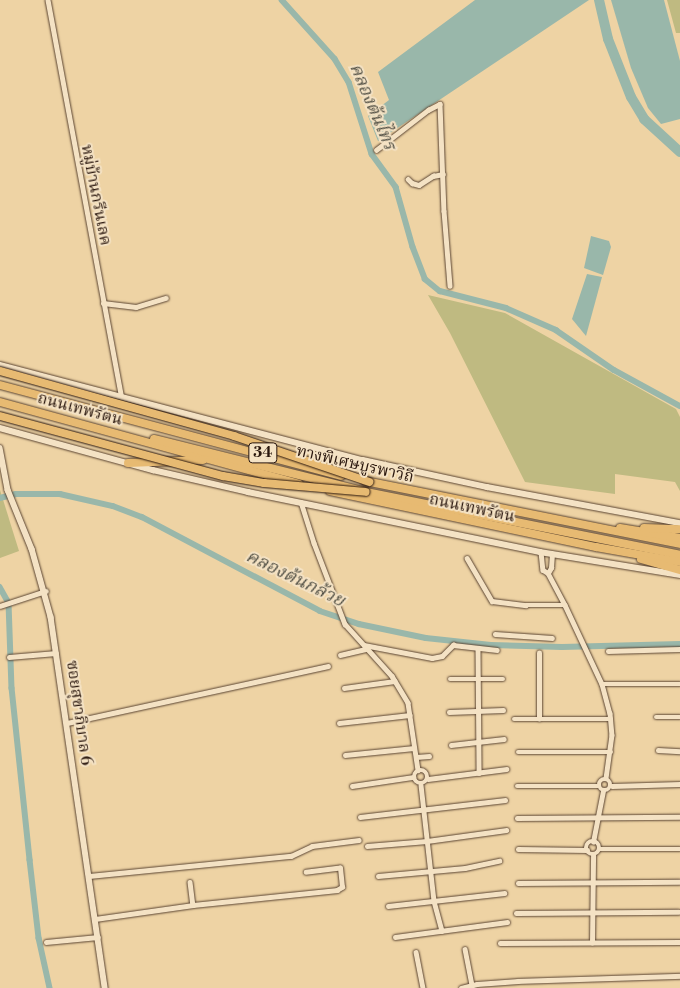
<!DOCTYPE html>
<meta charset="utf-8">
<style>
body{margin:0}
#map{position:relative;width:680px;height:988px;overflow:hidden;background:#eed3a4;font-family:"Libre Bodoni","Noto Serif Thai",serif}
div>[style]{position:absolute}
.green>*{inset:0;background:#bfba81}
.water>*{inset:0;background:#99b7aa}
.canal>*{height:5.5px;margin:-2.75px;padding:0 2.75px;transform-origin:2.75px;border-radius:2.75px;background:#99b7aa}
.river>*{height:10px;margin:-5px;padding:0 5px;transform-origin:5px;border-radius:5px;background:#99b7aa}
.roads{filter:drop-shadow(0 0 1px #5a4432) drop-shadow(0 0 1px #5a4432)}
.street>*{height:4.5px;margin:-2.25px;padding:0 2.25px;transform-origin:2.25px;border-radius:2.25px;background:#f4e2c4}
.street>.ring{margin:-2.25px;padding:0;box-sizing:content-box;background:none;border:4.5px solid #f4e2c4;border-radius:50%}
.secondary>*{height:5.5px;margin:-2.75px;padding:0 2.75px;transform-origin:2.75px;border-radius:2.75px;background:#f4e2c4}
.highway>*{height:8px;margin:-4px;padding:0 4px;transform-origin:4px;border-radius:4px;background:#e7ba72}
.bridges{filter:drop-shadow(0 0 1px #28150c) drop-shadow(0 0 1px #28150c)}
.highway-bridge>*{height:8px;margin:-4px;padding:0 4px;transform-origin:4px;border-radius:4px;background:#e7ba72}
span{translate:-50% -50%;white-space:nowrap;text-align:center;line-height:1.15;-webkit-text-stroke:4px #f4e2c4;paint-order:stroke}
.shield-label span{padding:1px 4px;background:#f4e2c4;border:1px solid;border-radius:4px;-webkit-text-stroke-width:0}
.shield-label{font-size:15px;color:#28150c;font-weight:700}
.street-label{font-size:16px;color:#28150c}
.water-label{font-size:18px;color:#504e43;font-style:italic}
</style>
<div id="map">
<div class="green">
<i style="clip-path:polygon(667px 0,680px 0,680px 33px,676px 33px)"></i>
<i style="clip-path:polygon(428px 295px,505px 313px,676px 409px,680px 417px,680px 491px,675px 482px,615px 474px,615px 494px,525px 482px,450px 333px)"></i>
<i style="clip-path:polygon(0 490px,19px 551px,0 558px)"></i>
</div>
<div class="water">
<i style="clip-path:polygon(475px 0,589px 0,378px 141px,368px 116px,389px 100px,378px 72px)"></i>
<i style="clip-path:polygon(611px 0,664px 0,680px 61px,680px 119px,661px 124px,648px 108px,631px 68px)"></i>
<i style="clip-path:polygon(591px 236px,609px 241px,611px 247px,603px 275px,584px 268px)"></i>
<i style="clip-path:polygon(587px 274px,602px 277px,586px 336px,572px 319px)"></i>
</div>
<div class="canal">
<i style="left:282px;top:0;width:79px;rotate:48.1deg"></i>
<i style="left:335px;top:59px;width:27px;rotate:59deg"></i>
<i style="left:349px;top:82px;width:76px;rotate:72.3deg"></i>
<i style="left:372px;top:154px;width:41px;rotate:54deg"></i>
<i style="left:396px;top:187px;width:62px;rotate:74.2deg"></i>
<i style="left:413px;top:247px;width:34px;rotate:69deg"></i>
<i style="left:425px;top:279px;width:19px;rotate:39deg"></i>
<i style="left:440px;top:291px;width:68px;rotate:14.4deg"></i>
<i style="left:506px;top:308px;width:55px;rotate:23.7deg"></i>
<i style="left:556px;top:330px;width:70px;rotate:34.6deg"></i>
<i style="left:614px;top:370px;width:75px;rotate:28.6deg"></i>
<i style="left:0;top:498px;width:16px;rotate:-14deg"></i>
<i style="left:16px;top:494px;width:44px"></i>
<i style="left:60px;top:494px;width:54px;rotate:12.8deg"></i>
<i style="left:113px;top:506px;width:31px;rotate:21deg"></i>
<i style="left:142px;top:517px;width:201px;rotate:27.8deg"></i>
<i style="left:320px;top:611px;width:41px;rotate:18.4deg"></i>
<i style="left:359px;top:624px;width:68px;rotate:11.8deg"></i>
<i style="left:426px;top:638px;width:65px;rotate:6.1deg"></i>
<i style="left:491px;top:645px;width:71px;rotate:1.6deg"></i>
<i style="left:562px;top:647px;width:118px;rotate:-1.5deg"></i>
<i style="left:0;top:587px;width:18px;rotate:61deg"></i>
<i style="left:9px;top:603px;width:85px;rotate:88deg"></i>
<i style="left:12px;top:688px;width:173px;rotate:84deg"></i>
<i style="left:30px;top:860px;width:79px;rotate:83.4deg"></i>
<i style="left:39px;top:938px;width:51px;rotate:77.6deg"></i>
</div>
<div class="river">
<i style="left:599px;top:0;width:40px;rotate:77deg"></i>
<i style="left:608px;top:39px;width:62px;rotate:68.4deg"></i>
<i style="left:631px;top:97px;width:26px;rotate:59deg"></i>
<i style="left:644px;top:119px;width:49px;rotate:42.5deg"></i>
</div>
<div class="roads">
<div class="street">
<i style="left:48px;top:0;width:402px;rotate:79.5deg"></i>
<i style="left:376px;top:150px;width:66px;rotate:-37.6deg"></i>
<i style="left:428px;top:110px;width:13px;rotate:-27deg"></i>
<i style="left:440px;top:104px;width:107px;rotate:87.9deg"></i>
<i style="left:444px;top:211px;width:75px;rotate:85.4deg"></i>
<i style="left:408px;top:179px;width:6px;rotate:45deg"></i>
<i style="left:412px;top:183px;width:7px;rotate:16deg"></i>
<i style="left:419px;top:185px;width:17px;rotate:-33deg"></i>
<i style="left:433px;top:176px;width:10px;rotate:-11deg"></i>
<i style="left:103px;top:303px;width:33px;rotate:7deg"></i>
<i style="left:136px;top:307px;width:31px;rotate:-17deg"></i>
<i style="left:301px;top:502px;width:43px;rotate:72.4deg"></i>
<i style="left:314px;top:543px;width:87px;rotate:69.1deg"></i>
<i style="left:345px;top:624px;width:70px;rotate:47.9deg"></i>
<i style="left:392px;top:676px;width:31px;rotate:59deg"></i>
<i style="left:408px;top:703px;width:68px;rotate:81.5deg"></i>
<i style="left:541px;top:552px;width:18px;rotate:84deg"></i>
<i style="left:543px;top:570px;width:6px;rotate:31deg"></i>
<i style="left:548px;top:573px;width:36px;rotate:62deg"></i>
<i style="left:565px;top:605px;width:87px;rotate:64.9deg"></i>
<i style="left:602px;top:684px;width:30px;rotate:75deg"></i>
<i style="left:610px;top:713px;width:22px;rotate:85deg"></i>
<i style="left:612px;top:735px;width:43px;rotate:97.9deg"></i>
<i style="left:467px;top:558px;width:50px;rotate:59.8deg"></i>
<i style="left:492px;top:601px;width:34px;rotate:7deg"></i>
<i style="left:526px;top:605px;width:39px"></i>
<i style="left:548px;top:573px;width:6px;rotate:-59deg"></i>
<i style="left:551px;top:568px;width:14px;rotate:-86deg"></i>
<i style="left:0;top:606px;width:48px;rotate:-18.1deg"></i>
<i style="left:495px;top:634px;width:57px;rotate:4deg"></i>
<i style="left:364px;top:645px;width:69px;rotate:10.8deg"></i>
<i style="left:432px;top:658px;width:10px;rotate:-11deg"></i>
<i style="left:442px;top:656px;width:16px;rotate:-45deg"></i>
<i style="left:453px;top:645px;width:44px;rotate:6.5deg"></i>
<i style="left:478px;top:648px;width:125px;rotate:89.5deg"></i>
<i style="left:608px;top:651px;width:72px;rotate:-1.6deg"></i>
<i style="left:340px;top:655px;width:27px;rotate:-13deg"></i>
<i style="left:9px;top:657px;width:47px;rotate:-4.9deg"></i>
<i style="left:450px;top:679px;width:53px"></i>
<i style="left:602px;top:684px;width:78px"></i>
<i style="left:344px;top:688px;width:51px;rotate:-7.8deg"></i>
<i style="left:449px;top:712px;width:54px;rotate:-2.1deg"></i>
<i style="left:656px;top:717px;width:24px"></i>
<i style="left:514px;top:719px;width:97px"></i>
<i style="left:539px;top:719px;width:66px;rotate:-90deg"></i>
<i style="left:67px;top:723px;width:267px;rotate:-12.3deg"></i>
<i style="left:339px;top:723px;width:71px;rotate:-6.4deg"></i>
<i style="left:451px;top:745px;width:53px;rotate:-6.5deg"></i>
<i style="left:658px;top:750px;width:22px;rotate:3deg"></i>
<i style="left:518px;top:752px;width:93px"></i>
<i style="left:345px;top:755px;width:69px;rotate:-5.8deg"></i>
<i style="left:416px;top:757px;width:13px;rotate:-4deg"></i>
<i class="ring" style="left:414px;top:770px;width:9.5px;height:9.5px"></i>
<i class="ring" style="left:599px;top:779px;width:7.5px;height:7.5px"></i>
<i style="left:428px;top:779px;width:79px;rotate:-7.3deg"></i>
<i style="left:421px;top:785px;width:117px;rotate:83.6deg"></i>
<i style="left:434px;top:901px;width:31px;rotate:75deg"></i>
<i style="left:352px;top:786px;width:62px;rotate:-8.4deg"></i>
<i style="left:517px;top:786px;width:82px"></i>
<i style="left:612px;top:786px;width:68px;rotate:-1.7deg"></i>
<i style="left:360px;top:817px;width:146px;rotate:-6.7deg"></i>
<i style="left:517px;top:818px;width:163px;rotate:-0.4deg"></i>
<i class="ring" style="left:586px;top:841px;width:9.5px;height:9.5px"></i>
<i style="left:593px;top:842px;width:52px;rotate:-78.9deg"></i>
<i style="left:367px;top:846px;width:60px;rotate:-4.8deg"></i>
<i style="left:427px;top:841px;width:80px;rotate:-7.9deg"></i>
<i style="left:518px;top:849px;width:69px;rotate:0.8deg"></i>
<i style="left:600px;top:849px;width:80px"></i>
<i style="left:89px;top:876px;width:203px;rotate:-5.7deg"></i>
<i style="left:291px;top:856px;width:23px;rotate:-25deg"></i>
<i style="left:312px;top:846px;width:47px;rotate:-7.3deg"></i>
<i style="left:378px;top:876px;width:87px;rotate:-5.3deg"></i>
<i style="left:465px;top:868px;width:35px;rotate:-12deg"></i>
<i style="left:190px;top:882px;width:23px;rotate:83deg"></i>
<i style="left:518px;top:883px;width:161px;rotate:-0.4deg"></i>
<i style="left:388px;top:906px;width:117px;rotate:-6.4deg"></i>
<i style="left:516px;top:913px;width:162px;rotate:-0.4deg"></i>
<i style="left:95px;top:919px;width:99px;rotate:-8.1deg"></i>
<i style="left:193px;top:905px;width:145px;rotate:-5.9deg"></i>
<i style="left:337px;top:890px;width:6px;rotate:-31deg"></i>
<i style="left:342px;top:887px;width:19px;rotate:-96deg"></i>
<i style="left:340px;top:868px;width:34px;rotate:173deg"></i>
<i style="left:395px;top:937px;width:113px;rotate:-7.6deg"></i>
<i style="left:46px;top:942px;width:52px;rotate:-5.5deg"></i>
<i style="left:500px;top:943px;width:180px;rotate:-0.3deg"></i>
<i style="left:592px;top:943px;width:88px;rotate:-89.3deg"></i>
<i style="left:465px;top:949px;width:37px;rotate:79deg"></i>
<i style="left:416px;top:952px;width:37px;rotate:79deg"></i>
<i style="left:461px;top:988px;width:16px;rotate:-14deg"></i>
<i style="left:477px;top:984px;width:41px;rotate:-4.2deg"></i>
<i style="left:518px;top:981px;width:162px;rotate:-1.8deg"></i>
</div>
<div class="secondary">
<i style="left:0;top:365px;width:375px;rotate:14.7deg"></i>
<i style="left:363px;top:460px;width:127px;rotate:12.3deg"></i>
<i style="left:487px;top:487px;width:196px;rotate:10.6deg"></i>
<i style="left:0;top:428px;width:159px;rotate:15.4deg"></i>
<i style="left:153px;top:470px;width:98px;rotate:13deg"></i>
<i style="left:248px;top:492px;width:298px;rotate:11.6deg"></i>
<i style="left:540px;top:552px;width:142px;rotate:9.3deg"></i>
<i style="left:0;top:448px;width:43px;rotate:79.2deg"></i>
<i style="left:8px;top:490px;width:64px;rotate:67.9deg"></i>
<i style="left:32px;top:549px;width:71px;rotate:74.4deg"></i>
<i style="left:51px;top:617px;width:375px;rotate:81.7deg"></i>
</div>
<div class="highway">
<i style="left:0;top:385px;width:353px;rotate:14.9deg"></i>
<i style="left:0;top:402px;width:310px;rotate:15.3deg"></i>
<i style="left:154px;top:439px;width:219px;rotate:14deg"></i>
<i style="left:366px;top:492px;width:320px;rotate:11.3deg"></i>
<i style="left:128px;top:463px;width:75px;rotate:-2.3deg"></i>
<i style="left:365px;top:481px;width:321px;rotate:11.3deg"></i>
<i style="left:330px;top:491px;width:272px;rotate:11.9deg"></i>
<i style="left:596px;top:547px;width:85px;rotate:10.1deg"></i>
<i style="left:620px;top:528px;width:61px;rotate:9.5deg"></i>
<i style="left:644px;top:528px;width:36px;rotate:2deg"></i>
<i style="left:641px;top:559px;width:41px;rotate:15.8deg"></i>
</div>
</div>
<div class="bridges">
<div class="highway-bridge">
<i style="left:0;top:371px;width:243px;rotate:15.5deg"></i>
<i style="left:234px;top:436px;width:143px;rotate:18.8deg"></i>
<i style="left:0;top:416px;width:231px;rotate:15.1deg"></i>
<i style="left:223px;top:476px;width:42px;rotate:9.7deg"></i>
<i style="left:264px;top:483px;width:102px;rotate:5deg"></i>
</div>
</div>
<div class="shield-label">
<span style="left:263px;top:453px">34</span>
</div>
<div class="street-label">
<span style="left:96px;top:195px;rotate:79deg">หมู่บ้านกรีนเลค</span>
<span style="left:80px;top:409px;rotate:15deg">ถนนเทพรัตน</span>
<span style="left:355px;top:464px;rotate:13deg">ทางพิเศษบูรพาวิถี</span>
<span style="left:472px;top:508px;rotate:12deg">ถนนเทพรัตน</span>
<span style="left:79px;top:713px;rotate:82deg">ซอยสุขาภิบาล 6</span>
</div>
<div class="water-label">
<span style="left:372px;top:107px;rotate:67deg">คลองต้นไทร</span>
<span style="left:295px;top:579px;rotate:26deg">คลองต้นกล้วย</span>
</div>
</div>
